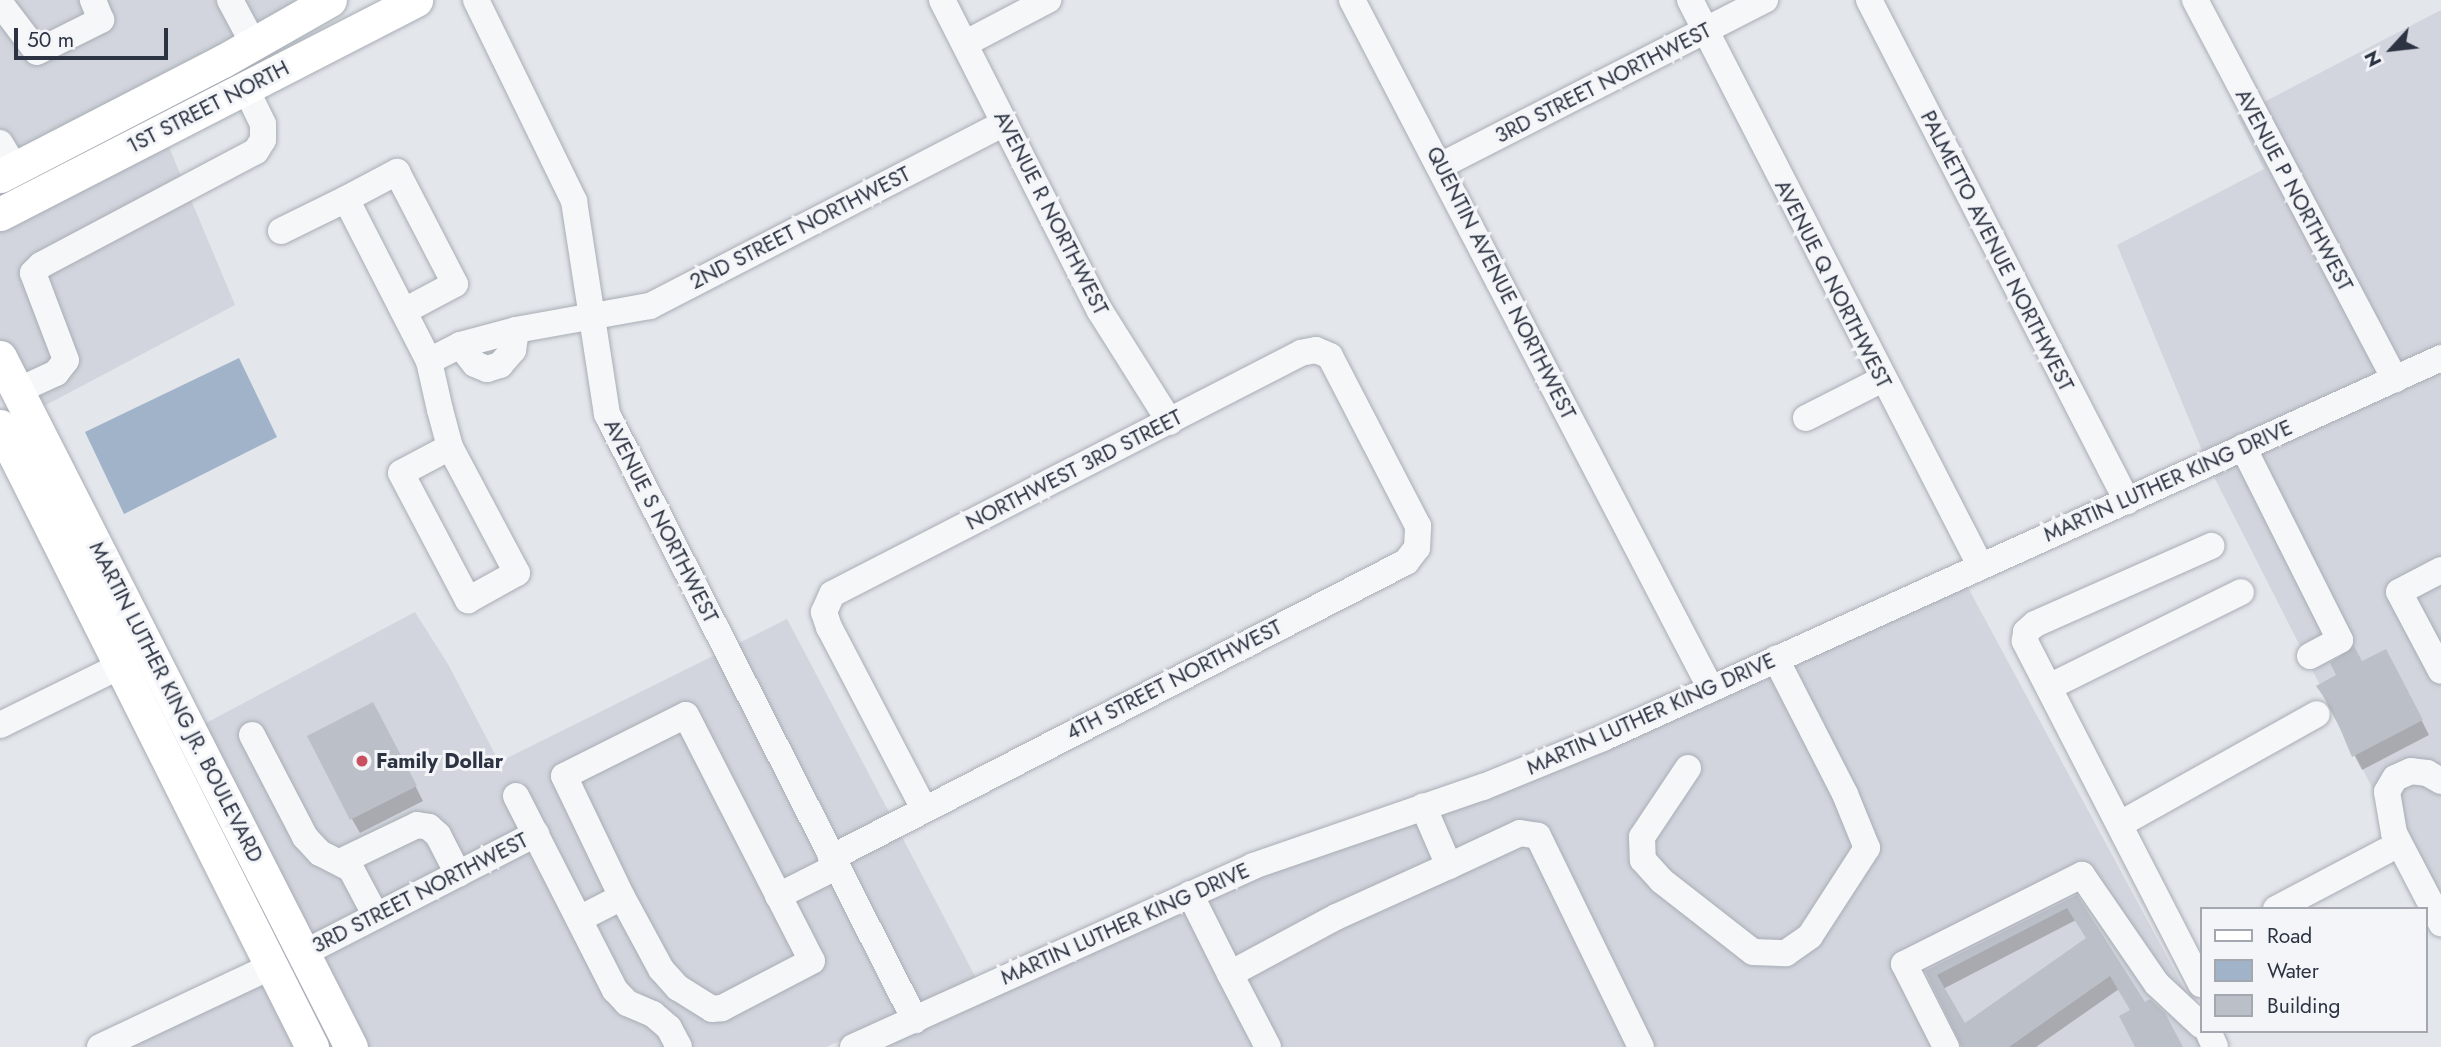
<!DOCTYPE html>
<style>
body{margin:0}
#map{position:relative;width:2441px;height:1047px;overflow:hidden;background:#e3e6eb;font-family:Jost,sans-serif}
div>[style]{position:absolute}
.built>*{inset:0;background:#d2d5dd}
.water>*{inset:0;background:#a1b3c9}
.shadow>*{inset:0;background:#0003}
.building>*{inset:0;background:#bbbfc7}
.roads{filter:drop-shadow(0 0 2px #a8adb5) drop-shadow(0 0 2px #a8adb5)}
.minor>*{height:26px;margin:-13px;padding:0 13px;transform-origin:13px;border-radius:13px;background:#f6f7f9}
.major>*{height:33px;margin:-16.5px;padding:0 16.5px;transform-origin:16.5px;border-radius:16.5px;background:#fff}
.dots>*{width:19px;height:19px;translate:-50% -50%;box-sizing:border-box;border:4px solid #f3f5f8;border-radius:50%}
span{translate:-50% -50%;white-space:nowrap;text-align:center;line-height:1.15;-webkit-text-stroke:6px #f3f5f8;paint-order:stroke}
.street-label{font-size:21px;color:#2c3342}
.poi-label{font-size:21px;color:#2c3342;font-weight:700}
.left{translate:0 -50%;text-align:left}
.legend{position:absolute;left:2200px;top:907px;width:228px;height:126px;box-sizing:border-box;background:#f3f5f8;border:2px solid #a3a7af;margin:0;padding:9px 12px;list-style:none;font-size:21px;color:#2c3342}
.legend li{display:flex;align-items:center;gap:14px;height:35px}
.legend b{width:35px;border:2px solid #a3a7af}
.north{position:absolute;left:2357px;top:14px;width:70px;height:70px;-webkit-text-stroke:5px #f3f5f8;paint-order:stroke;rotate:243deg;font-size:19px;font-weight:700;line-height:28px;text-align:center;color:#2c3342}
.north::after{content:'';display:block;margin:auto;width:24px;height:32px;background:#2c3342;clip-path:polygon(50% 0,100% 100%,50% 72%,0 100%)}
.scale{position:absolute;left:14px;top:28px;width:154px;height:32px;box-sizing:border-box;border:4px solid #2c3342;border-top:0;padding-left:9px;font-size:21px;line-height:24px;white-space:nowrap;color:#2c3342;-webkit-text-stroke:5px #f3f5f8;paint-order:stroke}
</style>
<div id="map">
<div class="built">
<i style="clip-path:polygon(0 0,216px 0,237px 40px,0 164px)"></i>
<i style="clip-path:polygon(243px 0,306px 0,258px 28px)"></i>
<i style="clip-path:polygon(2441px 10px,2441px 346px,2400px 365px,2262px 103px)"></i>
<i style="clip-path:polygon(2241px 114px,2379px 374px,2203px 453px,2117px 245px,2264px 169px,2237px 116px)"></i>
<i style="clip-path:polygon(166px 140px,235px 305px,27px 415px,0 362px,0 226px)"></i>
<i style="clip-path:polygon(2441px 370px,2441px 923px,2212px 473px)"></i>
<i style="clip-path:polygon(1966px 584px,2193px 1005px,2201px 1047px,880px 1047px,1257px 875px)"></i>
<i style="clip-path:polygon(415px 612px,448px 664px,499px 762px,715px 655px,899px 1016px,826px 1047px,692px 1047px,678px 1020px,625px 983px,522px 781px,501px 792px,520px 830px,294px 945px,187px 733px)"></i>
<i style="clip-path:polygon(787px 619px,890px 814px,837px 843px,737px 644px)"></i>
<i style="clip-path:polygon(900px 833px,977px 980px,921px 1005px,847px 861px)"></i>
<i style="clip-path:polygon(530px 849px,666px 1047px,346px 1047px,304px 964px)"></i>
<i style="clip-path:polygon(282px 974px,319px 1047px,125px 1047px)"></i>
</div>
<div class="water">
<i style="clip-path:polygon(239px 358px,277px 437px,124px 514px,85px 432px)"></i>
</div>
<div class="shadow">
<i style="clip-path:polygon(2362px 663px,2394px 666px,2429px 735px,2362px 770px,2318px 686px)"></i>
<i style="clip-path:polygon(381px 719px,423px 801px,360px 833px,352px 819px)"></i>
<i style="clip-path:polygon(evenodd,2076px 897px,2144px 1004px,2182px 1047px,2137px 1047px,2132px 1011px,2119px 989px,2036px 1047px,1962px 1047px,1927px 972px,2076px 897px,2076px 920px,2088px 939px,1964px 1025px,1943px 989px,2076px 920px)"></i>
</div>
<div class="building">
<i style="clip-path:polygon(2354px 646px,2362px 661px,2386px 649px,2423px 720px,2352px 757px,2331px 707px,2316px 686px,2336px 675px,2330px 663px)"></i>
<i style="clip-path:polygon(373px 702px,417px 786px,350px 820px,307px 736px)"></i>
<i style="clip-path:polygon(evenodd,2077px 895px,2145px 1002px,2150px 999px,2165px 1013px,2183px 1047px,2135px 1047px,2119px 1016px,2130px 1010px,2110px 976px,2009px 1047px,1962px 1047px,1925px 971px,2077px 895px,2067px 908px,2086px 938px,1965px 1023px,1937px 975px,2067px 908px)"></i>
</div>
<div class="roads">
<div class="minor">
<i style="left:230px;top:0;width:49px;rotate:61.9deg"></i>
<i style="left:476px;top:0;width:224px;rotate:64deg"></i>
<i style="left:574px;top:201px;width:216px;rotate:81.2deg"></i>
<i style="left:607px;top:414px;width:680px;rotate:63.06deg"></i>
<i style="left:942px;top:0;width:349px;rotate:63.1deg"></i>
<i style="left:1100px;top:311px;width:131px;rotate:57.8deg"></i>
<i style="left:1352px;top:0;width:777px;rotate:62.48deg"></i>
<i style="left:1690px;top:0;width:635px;rotate:62.83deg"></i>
<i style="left:1869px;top:0;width:564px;rotate:62.75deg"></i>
<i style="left:2195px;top:0;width:429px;rotate:62.2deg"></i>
<i style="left:0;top:3px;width:61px;rotate:52.9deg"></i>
<i style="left:37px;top:52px;width:72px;rotate:-26.6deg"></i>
<i style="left:101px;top:20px;width:22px;rotate:-112deg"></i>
<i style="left:966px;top:43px;width:93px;rotate:-27.7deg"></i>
<i style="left:0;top:143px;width:29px;rotate:59deg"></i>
<i style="left:1442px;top:165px;width:363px;rotate:-27.1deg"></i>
<i style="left:346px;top:199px;width:58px;rotate:-27.9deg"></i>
<i style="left:397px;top:172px;width:126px;rotate:62.6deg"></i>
<i style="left:455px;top:284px;width:58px;rotate:152.1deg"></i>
<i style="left:281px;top:231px;width:72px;rotate:-26.2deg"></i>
<i style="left:346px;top:199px;width:182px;rotate:62.9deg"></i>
<i style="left:516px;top:330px;width:58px;rotate:165deg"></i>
<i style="left:460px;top:345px;width:24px;rotate:52deg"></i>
<i style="left:475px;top:364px;width:13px;rotate:23deg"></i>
<i style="left:487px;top:369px;width:14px;rotate:-17deg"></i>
<i style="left:500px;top:365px;width:20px;rotate:-49deg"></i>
<i style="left:513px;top:350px;width:20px;rotate:-81deg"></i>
<i style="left:516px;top:330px;width:136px;rotate:-10.2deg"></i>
<i style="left:650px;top:306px;width:399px;rotate:-27.3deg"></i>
<i style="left:17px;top:391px;width:43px;rotate:-24.8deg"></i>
<i style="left:56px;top:373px;width:16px;rotate:-52deg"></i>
<i style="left:66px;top:360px;width:93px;rotate:-110.8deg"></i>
<i style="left:33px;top:273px;width:11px;rotate:-45deg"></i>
<i style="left:41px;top:265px;width:243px;rotate:-27.9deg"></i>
<i style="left:256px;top:151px;width:13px;rotate:-58deg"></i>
<i style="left:263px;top:140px;width:16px;rotate:-90deg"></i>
<i style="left:263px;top:124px;width:41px;rotate:-115.9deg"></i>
<i style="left:1806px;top:418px;width:84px;rotate:-26.9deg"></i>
<i style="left:450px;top:447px;width:55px;rotate:152deg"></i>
<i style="left:401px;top:473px;width:144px;rotate:62.2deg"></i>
<i style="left:468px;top:600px;width:56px;rotate:-28.9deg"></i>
<i style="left:517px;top:573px;width:143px;rotate:-118deg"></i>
<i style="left:450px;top:447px;width:38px;rotate:-105deg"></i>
<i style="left:440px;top:410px;width:50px;rotate:-102.7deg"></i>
<i style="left:429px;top:361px;width:35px;rotate:-27deg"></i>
<i style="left:2243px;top:447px;width:216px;rotate:63.3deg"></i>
<i style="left:2340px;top:640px;width:34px;rotate:152deg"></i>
<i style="left:2441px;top:570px;width:47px;rotate:152.4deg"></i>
<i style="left:2399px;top:592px;width:89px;rotate:62deg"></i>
<i style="left:2049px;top:687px;width:214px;rotate:-26.3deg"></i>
<i style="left:0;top:725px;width:134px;rotate:-26.2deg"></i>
<i style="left:252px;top:735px;width:115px;rotate:62.5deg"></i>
<i style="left:305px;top:837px;width:22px;rotate:47deg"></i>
<i style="left:320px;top:853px;width:35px;rotate:27deg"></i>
<i style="left:351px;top:869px;width:53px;rotate:62deg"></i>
<i style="left:1688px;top:768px;width:83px;rotate:123.7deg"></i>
<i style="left:1642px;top:837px;width:23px;rotate:88deg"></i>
<i style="left:1643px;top:860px;width:28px;rotate:48deg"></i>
<i style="left:1662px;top:881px;width:115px;rotate:38deg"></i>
<i style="left:1753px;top:952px;width:33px;rotate:2deg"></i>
<i style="left:1786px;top:953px;width:29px;rotate:-35deg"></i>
<i style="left:1810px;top:936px;width:105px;rotate:-57.1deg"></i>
<i style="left:1867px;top:848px;width:58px;rotate:-112.2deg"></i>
<i style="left:1845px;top:794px;width:152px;rotate:-117.1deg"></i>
<i style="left:2441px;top:781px;width:16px;rotate:-150deg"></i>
<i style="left:2427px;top:773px;width:16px;rotate:-173deg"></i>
<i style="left:2411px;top:771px;width:17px;rotate:156deg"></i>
<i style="left:2395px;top:778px;width:16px;rotate:120deg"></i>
<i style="left:2387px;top:792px;width:42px;rotate:80.3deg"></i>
<i style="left:2394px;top:833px;width:102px;rotate:62.4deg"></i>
<i style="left:516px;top:796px;width:218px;rotate:63deg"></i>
<i style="left:615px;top:990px;width:18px;rotate:47deg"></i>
<i style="left:627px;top:1003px;width:28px;rotate:23deg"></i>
<i style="left:653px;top:1014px;width:21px;rotate:41deg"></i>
<i style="left:669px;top:1028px;width:21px;rotate:62deg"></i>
<i style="left:2122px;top:823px;width:223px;rotate:-29.2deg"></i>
<i style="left:831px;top:858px;width:647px;rotate:-27.24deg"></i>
<i style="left:1406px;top:562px;width:18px;rotate:-52deg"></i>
<i style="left:1417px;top:548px;width:22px;rotate:-87deg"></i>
<i style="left:1418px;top:526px;width:191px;rotate:-117.4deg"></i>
<i style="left:1330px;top:356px;width:15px;rotate:-157deg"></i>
<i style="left:1316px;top:350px;width:15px;rotate:169deg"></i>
<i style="left:1301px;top:353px;width:527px;rotate:152.8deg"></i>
<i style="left:832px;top:594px;width:20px;rotate:114deg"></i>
<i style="left:824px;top:612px;width:16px;rotate:72deg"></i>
<i style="left:829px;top:627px;width:205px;rotate:62.4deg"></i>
<i style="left:342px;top:861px;width:83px;rotate:-25.6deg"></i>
<i style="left:417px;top:825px;width:12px;rotate:9deg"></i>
<i style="left:429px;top:827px;width:12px;rotate:42deg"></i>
<i style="left:438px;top:835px;width:44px;rotate:62.9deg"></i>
<i style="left:1449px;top:866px;width:78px;rotate:-24.9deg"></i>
<i style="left:1520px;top:833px;width:18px;rotate:9deg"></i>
<i style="left:1538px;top:836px;width:235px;rotate:64deg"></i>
<i style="left:1190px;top:894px;width:89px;rotate:63.4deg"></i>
<i style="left:1230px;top:974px;width:120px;rotate:-28.3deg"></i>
<i style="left:1336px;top:917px;width:124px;rotate:-24.3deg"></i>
<i style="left:1449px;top:866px;width:65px;rotate:-113.4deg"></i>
<i style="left:778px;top:896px;width:65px;rotate:-26.6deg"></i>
<i style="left:2276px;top:909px;width:124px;rotate:-27.8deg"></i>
<i style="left:579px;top:919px;width:48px;rotate:-27.1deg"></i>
<i style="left:622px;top:897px;width:134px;rotate:-115.6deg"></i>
<i style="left:564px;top:776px;width:136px;rotate:-26.6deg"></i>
<i style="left:686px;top:715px;width:276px;rotate:62.9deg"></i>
<i style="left:812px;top:961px;width:102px;rotate:152.4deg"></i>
<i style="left:722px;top:1008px;width:10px;rotate:174deg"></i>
<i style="left:712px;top:1009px;width:40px;rotate:-148deg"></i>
<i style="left:678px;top:988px;width:25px;rotate:-132deg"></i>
<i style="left:661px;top:969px;width:82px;rotate:-118.4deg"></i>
<i style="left:304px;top:953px;width:261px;rotate:-27.2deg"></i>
<i style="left:1230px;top:974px;width:82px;rotate:62.5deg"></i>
<i style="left:2201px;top:984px;width:386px;rotate:-117.2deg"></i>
<i style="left:2025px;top:641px;width:9px;rotate:-84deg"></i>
<i style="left:2026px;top:632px;width:12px;rotate:-42deg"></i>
<i style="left:2035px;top:624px;width:193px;rotate:-23.9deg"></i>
<i style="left:2208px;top:1031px;width:17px;rotate:66deg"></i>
<i style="left:100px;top:1047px;width:190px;rotate:-25.2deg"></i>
<i style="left:853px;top:1047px;width:439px;rotate:-24.3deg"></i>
<i style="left:1253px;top:866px;width:243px;rotate:-19deg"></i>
<i style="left:1483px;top:787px;width:130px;rotate:-22.2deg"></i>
<i style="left:1603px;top:738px;width:920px;rotate:-24.39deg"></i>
<i style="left:1946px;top:1047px;width:93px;rotate:-116.8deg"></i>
<i style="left:1904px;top:964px;width:199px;rotate:-26.6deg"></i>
<i style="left:2082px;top:875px;width:132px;rotate:55.5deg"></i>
<i style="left:2157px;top:984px;width:60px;rotate:43deg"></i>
</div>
<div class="major">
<i style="left:0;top:176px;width:251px;rotate:-27.3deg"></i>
<i style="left:223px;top:61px;width:123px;rotate:-29.7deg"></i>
<i style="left:0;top:214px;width:468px;rotate:-27.2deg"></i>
<i style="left:0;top:357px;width:774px;rotate:63.04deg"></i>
<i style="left:0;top:426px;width:695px;rotate:63.32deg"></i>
</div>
</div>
<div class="dots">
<i style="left:362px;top:761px;background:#c8505f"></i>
</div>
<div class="street-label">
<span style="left:1603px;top:83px;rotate:-27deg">3RD STREET NORTHWEST</span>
<span style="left:208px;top:107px;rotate:-27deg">1ST STREET NORTH</span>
<span style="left:2294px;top:190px;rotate:62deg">AVENUE P NORTHWEST</span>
<span style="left:1051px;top:213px;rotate:63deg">AVENUE R NORTHWEST</span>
<span style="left:800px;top:228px;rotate:-27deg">2ND STREET NORTHWEST</span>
<span style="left:1997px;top:251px;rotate:63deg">PALMETTO AVENUE NORTHWEST</span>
<span style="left:1501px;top:283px;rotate:63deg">QUENTIN AVENUE NORTHWEST</span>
<span style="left:1833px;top:284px;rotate:63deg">AVENUE Q NORTHWEST</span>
<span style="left:1074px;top:470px;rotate:-27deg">NORTHWEST 3RD STREET</span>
<span style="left:2168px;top:481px;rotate:-24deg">MARTIN LUTHER KING DRIVE</span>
<span style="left:661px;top:521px;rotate:63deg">AVENUE S NORTHWEST</span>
<span style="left:1174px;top:680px;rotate:-27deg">4TH STREET NORTHWEST</span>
<span style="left:176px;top:702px;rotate:63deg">MARTIN LUTHER KING JR. BOULEVARD</span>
<span style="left:1651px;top:714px;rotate:-24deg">MARTIN LUTHER KING DRIVE</span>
<span style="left:420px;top:893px;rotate:-27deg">3RD STREET NORTHWEST</span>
<span style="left:1125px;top:924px;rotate:-24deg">MARTIN LUTHER KING DRIVE</span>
</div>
<div class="poi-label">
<span class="left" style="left:376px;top:761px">Family Dollar</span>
</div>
<ul class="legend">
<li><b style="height:9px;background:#fff"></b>Road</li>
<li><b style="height:19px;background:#a1b3c9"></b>Water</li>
<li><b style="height:19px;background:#bbbfc7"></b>Building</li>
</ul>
<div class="north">N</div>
<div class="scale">50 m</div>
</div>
